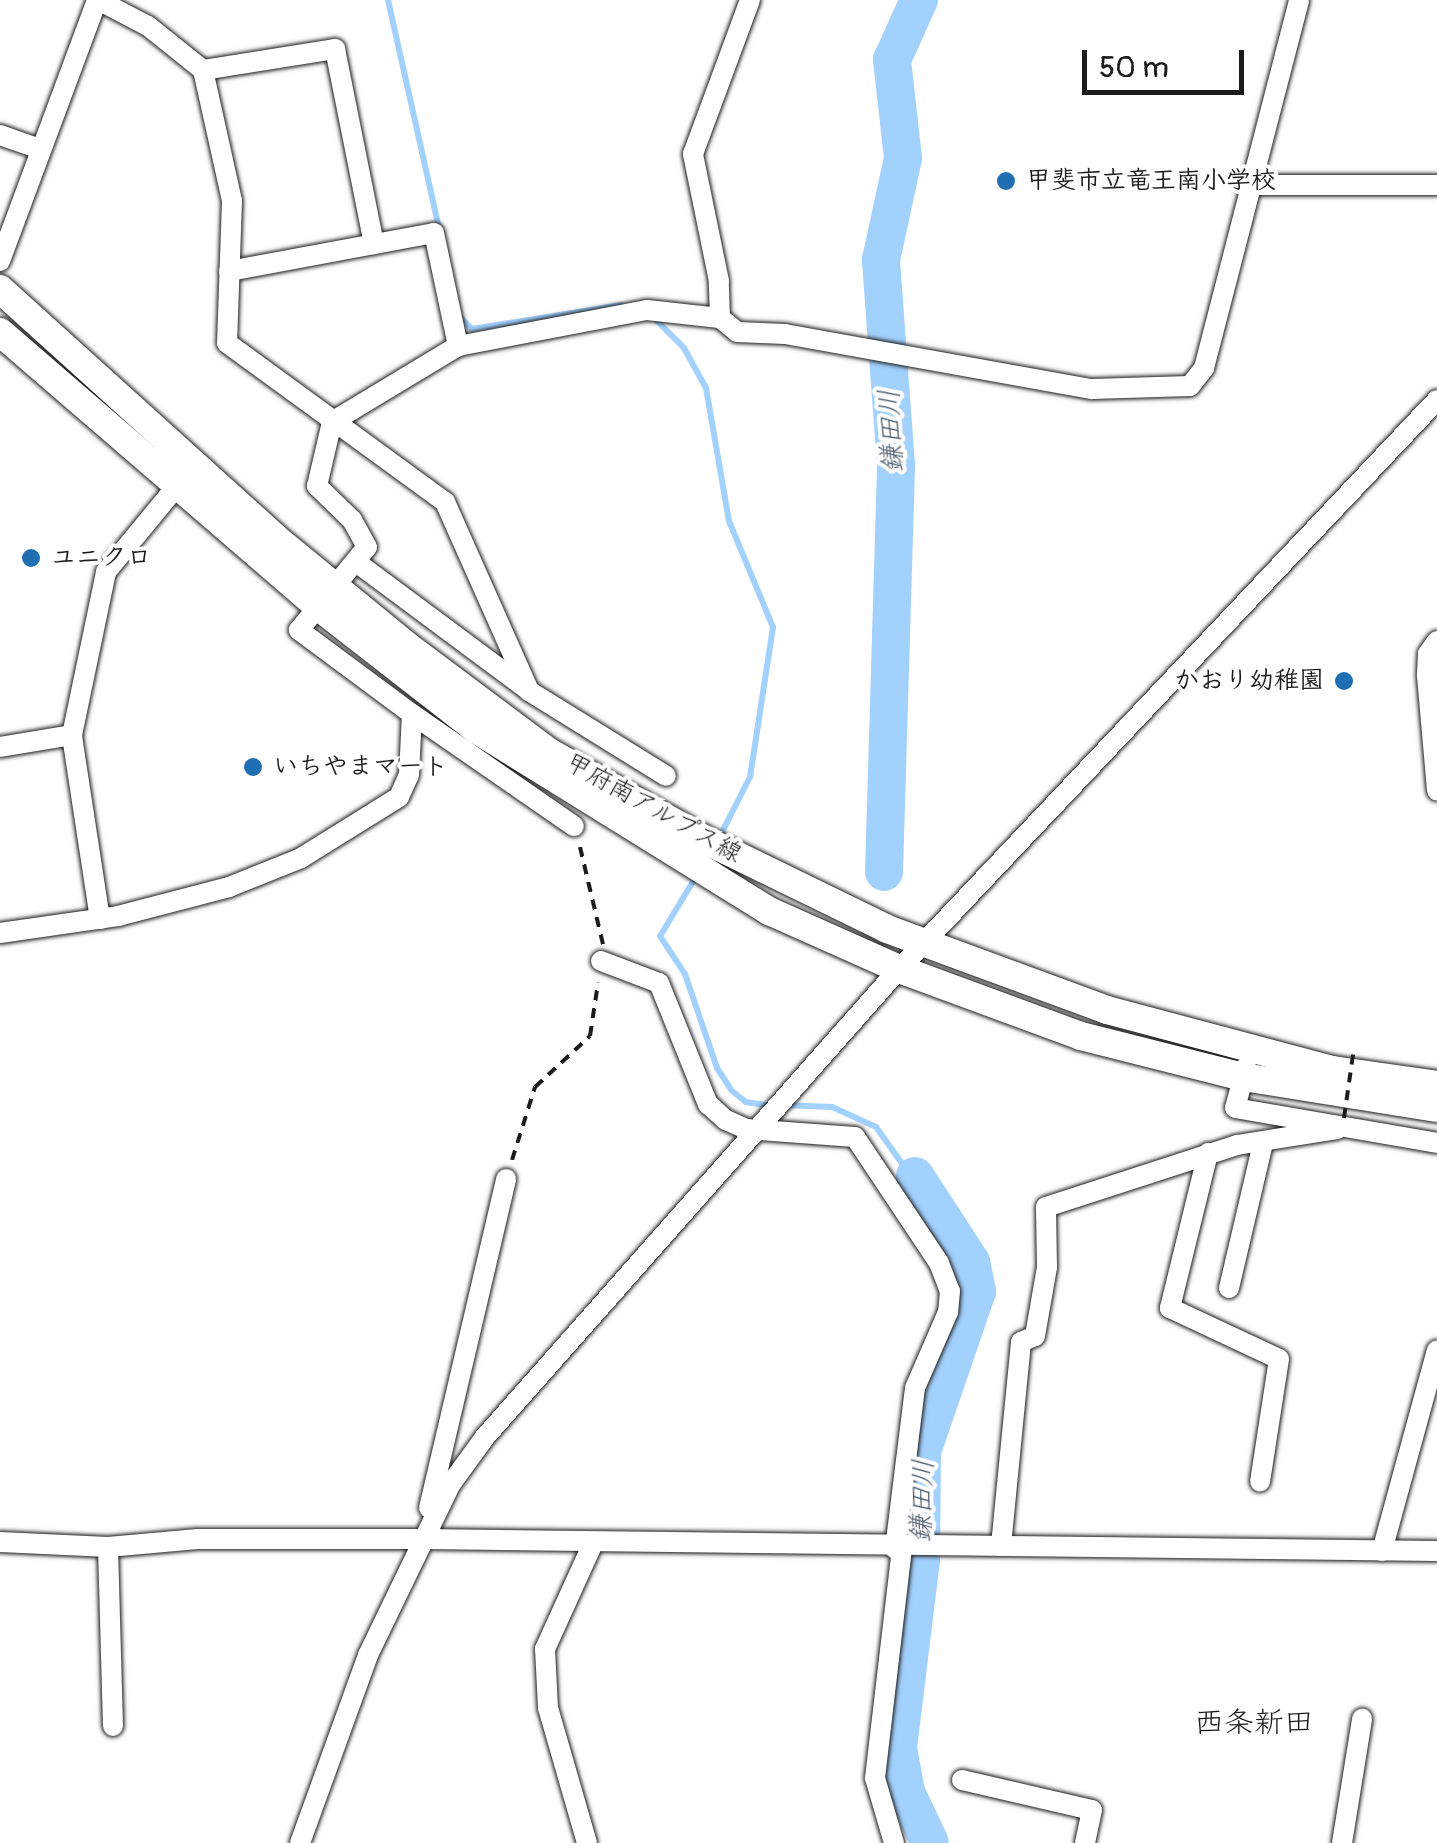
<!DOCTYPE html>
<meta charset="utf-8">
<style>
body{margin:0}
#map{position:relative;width:1437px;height:1843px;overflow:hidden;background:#fff;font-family:Pangolin,"Klee One",sans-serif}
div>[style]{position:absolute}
.stream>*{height:6px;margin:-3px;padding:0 3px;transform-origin:3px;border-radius:3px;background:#a3d1fe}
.river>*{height:38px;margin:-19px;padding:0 19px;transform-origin:19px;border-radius:19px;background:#a3d1fe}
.path>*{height:4px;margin-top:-2px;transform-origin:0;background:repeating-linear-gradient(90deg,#1c1c1c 0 10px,transparent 0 18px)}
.roads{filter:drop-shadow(0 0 2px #1c1c1c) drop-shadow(0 0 2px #1c1c1c)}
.minor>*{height:20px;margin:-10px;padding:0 10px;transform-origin:10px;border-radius:10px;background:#fff}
.major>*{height:28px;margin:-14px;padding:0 14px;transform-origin:14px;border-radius:14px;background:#fff}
.path-bridge>*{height:4px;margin-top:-2px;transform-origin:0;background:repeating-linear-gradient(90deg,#1c1c1c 0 10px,transparent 0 18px)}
.dots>*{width:28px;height:28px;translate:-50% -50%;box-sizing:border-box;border:5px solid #fff;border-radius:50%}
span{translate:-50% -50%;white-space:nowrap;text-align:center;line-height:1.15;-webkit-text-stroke:8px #fff;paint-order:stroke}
.poi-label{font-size:25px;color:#1c1c1c;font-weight:700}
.left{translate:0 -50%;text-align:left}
.right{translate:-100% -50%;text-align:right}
.street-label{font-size:25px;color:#1c1c1c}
.water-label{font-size:28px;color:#4b5b6b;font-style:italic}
.quarter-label{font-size:30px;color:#1c1c1c}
.scale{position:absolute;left:1082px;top:50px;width:162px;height:45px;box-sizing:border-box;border:5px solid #1c1c1c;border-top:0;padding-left:12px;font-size:30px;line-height:35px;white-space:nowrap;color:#1c1c1c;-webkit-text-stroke:8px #fff;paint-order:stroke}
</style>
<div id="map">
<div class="stream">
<i style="left:388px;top:0;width:234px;rotate:77.4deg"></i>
<i style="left:651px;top:315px;width:47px;rotate:45deg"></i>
<i style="left:684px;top:348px;width:46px;rotate:61.2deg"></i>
<i style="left:706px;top:388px;width:135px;rotate:80.2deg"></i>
<i style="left:729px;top:521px;width:115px;rotate:67.5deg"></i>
<i style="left:773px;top:627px;width:152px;rotate:98.7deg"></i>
<i style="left:750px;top:777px;width:68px;rotate:116.9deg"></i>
<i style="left:461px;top:318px;width:16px;rotate:45deg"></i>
<i style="left:472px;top:329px;width:151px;rotate:-9.2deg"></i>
<i style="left:697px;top:875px;width:71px;rotate:121.2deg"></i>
<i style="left:660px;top:936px;width:45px;rotate:56.7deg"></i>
<i style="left:685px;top:974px;width:99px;rotate:71.2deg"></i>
<i style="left:717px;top:1068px;width:27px;rotate:57deg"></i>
<i style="left:732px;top:1091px;width:18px;rotate:38deg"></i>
<i style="left:746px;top:1102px;width:25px;rotate:9deg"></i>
<i style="left:784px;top:1105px;width:48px;rotate:2.4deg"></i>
<i style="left:832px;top:1107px;width:48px;rotate:24.4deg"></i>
<i style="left:876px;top:1127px;width:120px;rotate:54.5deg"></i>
</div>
<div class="river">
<i style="left:884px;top:872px;width:407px;rotate:-88.3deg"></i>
<i style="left:896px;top:465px;width:206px;rotate:-94.2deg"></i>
<i style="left:881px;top:260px;width:104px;rotate:-77.8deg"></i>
<i style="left:903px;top:158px;width:99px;rotate:-96.4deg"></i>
<i style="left:892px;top:60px;width:66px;rotate:-65.8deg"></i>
<i style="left:915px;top:1176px;width:103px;rotate:56.9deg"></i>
<i style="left:971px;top:1262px;width:30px;rotate:78deg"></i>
<i style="left:977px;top:1291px;width:170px;rotate:108.9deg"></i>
<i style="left:922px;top:1452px;width:108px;rotate:90.5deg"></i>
<i style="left:921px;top:1560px;width:189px;rotate:97deg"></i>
<i style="left:898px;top:1748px;width:45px;rotate:79.7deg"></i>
<i style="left:906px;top:1792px;width:56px;rotate:64.8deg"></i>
</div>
<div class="path">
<i style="left:580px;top:847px;width:100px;rotate:76.7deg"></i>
<i style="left:512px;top:1160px;width:77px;rotate:-72.5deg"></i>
<i style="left:535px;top:1087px;width:75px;rotate:-42.8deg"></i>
<i style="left:590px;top:1036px;width:54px;rotate:-81.4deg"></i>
</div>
<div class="roads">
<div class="minor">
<i style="left:98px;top:0;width:56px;rotate:27.5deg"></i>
<i style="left:148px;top:26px;width:70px;rotate:38.7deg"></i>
<i style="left:203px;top:70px;width:134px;rotate:77.5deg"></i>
<i style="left:232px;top:201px;width:142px;rotate:92deg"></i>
<i style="left:227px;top:343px;width:270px;rotate:36.1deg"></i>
<i style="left:445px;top:502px;width:207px;rotate:66deg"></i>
<i style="left:529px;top:691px;width:161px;rotate:31.8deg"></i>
<i style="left:203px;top:70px;width:134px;rotate:-9deg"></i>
<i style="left:335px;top:49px;width:199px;rotate:78.7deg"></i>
<i style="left:0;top:135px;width:42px;rotate:19.3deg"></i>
<i style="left:1246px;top:185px;width:191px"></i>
<i style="left:0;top:261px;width:278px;rotate:-69.6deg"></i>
<i style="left:229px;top:271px;width:208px;rotate:-10.5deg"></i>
<i style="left:434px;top:233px;width:116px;rotate:78deg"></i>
<i style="left:720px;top:318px;width:37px;rotate:-92deg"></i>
<i style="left:719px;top:281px;width:130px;rotate:-101.6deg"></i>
<i style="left:693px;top:154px;width:164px;rotate:-69.7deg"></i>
<i style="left:356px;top:562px;width:213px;rotate:36.6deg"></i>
<i style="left:1437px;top:641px;width:16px;rotate:125deg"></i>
<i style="left:1428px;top:654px;width:22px;rotate:93deg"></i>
<i style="left:1427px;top:676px;width:115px;rotate:85deg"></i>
<i style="left:412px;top:714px;width:197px;rotate:34.7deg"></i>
<i style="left:0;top:747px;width:73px;rotate:-9.5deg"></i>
<i style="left:100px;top:919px;width:186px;rotate:-98.7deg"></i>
<i style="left:72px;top:735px;width:167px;rotate:-78.2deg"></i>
<i style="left:106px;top:572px;width:110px;rotate:-50.5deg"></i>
<i style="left:0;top:933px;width:119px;rotate:-8.2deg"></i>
<i style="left:118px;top:916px;width:115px;rotate:-14.6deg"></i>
<i style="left:229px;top:887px;width:78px;rotate:-21.9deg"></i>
<i style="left:301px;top:858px;width:115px;rotate:-31.9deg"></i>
<i style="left:399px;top:797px;width:24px;rotate:-66deg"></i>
<i style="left:409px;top:775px;width:61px;rotate:-87.2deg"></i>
<i style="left:412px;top:714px;width:141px;rotate:-143.4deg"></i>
<i style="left:299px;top:630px;width:107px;rotate:-50.7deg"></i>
<i style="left:367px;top:547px;width:31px;rotate:-119deg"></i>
<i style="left:352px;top:520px;width:49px;rotate:-135.8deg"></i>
<i style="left:317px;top:486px;width:66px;rotate:-76.8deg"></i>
<i style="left:332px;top:422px;width:147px;rotate:-31.1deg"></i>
<i style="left:458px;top:346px;width:192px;rotate:-10.8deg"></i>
<i style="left:647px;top:310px;width:73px;rotate:6.3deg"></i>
<i style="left:720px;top:318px;width:22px;rotate:39deg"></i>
<i style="left:737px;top:332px;width:48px;rotate:2.4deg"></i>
<i style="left:785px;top:334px;width:312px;rotate:10.2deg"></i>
<i style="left:1092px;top:389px;width:98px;rotate:-1.8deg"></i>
<i style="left:1190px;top:386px;width:23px;rotate:-52deg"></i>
<i style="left:1204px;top:368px;width:380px;rotate:-75.5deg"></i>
<i style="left:601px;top:961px;width:62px;rotate:20.8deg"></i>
<i style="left:659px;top:983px;width:131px;rotate:68deg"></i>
<i style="left:708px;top:1104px;width:24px;rotate:42deg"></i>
<i style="left:726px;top:1120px;width:22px;rotate:24deg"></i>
<i style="left:746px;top:1129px;width:109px;rotate:4.2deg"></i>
<i style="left:855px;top:1137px;width:151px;rotate:56.3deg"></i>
<i style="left:939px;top:1263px;width:30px;rotate:69deg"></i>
<i style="left:950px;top:1291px;width:21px;rotate:95deg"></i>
<i style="left:948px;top:1312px;width:83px;rotate:113.5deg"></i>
<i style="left:915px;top:1388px;width:162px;rotate:97.1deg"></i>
<i style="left:1246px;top:1067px;width:42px;rotate:105deg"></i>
<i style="left:1235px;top:1108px;width:205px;rotate:9.8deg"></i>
<i style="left:1208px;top:1153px;width:160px;rotate:103.8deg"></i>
<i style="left:1170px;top:1308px;width:120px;rotate:25.1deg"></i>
<i style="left:1279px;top:1359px;width:124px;rotate:98.8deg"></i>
<i style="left:1229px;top:1288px;width:149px;rotate:-76.8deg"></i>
<i style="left:429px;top:1508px;width:338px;rotate:-76.8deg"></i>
<i style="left:0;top:1542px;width:108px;rotate:2.7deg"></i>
<i style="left:108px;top:1547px;width:90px;rotate:-5.1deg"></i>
<i style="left:198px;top:1539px;width:224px"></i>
<i style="left:422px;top:1539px;width:1015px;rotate:0.68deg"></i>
<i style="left:1001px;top:1546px;width:205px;rotate:-84.4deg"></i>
<i style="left:1021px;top:1342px;width:15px;rotate:-23deg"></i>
<i style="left:1035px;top:1336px;width:70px;rotate:-80.1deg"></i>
<i style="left:1047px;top:1267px;width:60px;rotate:-91deg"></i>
<i style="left:1046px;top:1207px;width:201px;rotate:-18deg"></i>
<i style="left:1237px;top:1145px;width:101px;rotate:-9.1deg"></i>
<i style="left:108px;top:1547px;width:179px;rotate:88.4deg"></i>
<i style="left:1382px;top:1551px;width:208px;rotate:-74.7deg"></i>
<i style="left:962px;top:1780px;width:133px;rotate:13deg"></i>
<i style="left:1092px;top:1810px;width:34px;rotate:102deg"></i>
<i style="left:300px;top:1843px;width:200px;rotate:-70.1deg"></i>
<i style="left:368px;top:1655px;width:189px;rotate:-64.2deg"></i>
<i style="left:450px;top:1485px;width:59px;rotate:-53.9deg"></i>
<i style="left:485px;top:1437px;width:625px;rotate:-48.5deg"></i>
<i style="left:899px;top:969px;width:783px;rotate:-46.6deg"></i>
<i style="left:587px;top:1843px;width:141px;rotate:-106.1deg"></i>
<i style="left:548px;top:1708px;width:59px;rotate:-92.9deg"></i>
<i style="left:545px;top:1649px;width:116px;rotate:-65.6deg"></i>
<i style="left:894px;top:1843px;width:68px;rotate:-106.3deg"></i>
<i style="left:875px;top:1778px;width:231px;rotate:-83.3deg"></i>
<i style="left:1342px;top:1843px;width:126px;rotate:-80.8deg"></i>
</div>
<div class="major">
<i style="left:0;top:289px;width:370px;rotate:42.1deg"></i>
<i style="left:274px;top:537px;width:171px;rotate:39.3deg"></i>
<i style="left:406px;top:645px;width:179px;rotate:36.8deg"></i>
<i style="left:549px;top:752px;width:184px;rotate:29.4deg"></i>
<i style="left:709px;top:842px;width:198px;rotate:26deg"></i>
<i style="left:887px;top:929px;width:234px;rotate:20.2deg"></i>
<i style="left:1107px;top:1010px;width:234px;rotate:14.9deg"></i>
<i style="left:1333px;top:1070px;width:105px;rotate:8.2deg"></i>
<i style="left:0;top:332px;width:421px;rotate:40.8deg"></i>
<i style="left:319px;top:607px;width:200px;rotate:37.9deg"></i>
<i style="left:477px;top:730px;width:344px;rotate:31.8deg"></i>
<i style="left:769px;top:911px;width:142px;rotate:24deg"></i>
<i style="left:899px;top:969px;width:194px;rotate:20.2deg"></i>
<i style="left:1081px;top:1036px;width:167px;rotate:14.2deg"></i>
<i style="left:1243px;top:1077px;width:196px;rotate:9.1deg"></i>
</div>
</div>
<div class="path-bridge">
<i style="left:1344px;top:1118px;width:71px;rotate:-81.9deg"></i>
</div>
<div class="dots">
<i style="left:1006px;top:181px;background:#1f6fb2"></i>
<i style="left:31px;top:558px;background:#1f6fb2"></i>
<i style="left:1344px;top:681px;background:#1f6fb2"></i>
<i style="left:253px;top:767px;background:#1f6fb2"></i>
</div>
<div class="poi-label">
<span class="left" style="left:1026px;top:181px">甲斐市立竜王南小学校</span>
<span class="left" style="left:51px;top:558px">ユニクロ</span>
<span class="right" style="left:1324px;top:681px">かおり幼稚園</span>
<span class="left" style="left:273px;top:767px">いちやまマート</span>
</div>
<div class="street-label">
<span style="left:653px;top:809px;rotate:29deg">甲府南アルプス線</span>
</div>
<div class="water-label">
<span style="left:892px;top:431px;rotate:-93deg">鎌田川</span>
<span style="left:923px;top:1501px;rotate:-88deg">鎌田川</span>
</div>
<div class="quarter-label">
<span style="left:1254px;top:1723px">西条新田</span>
</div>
<div class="scale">50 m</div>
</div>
